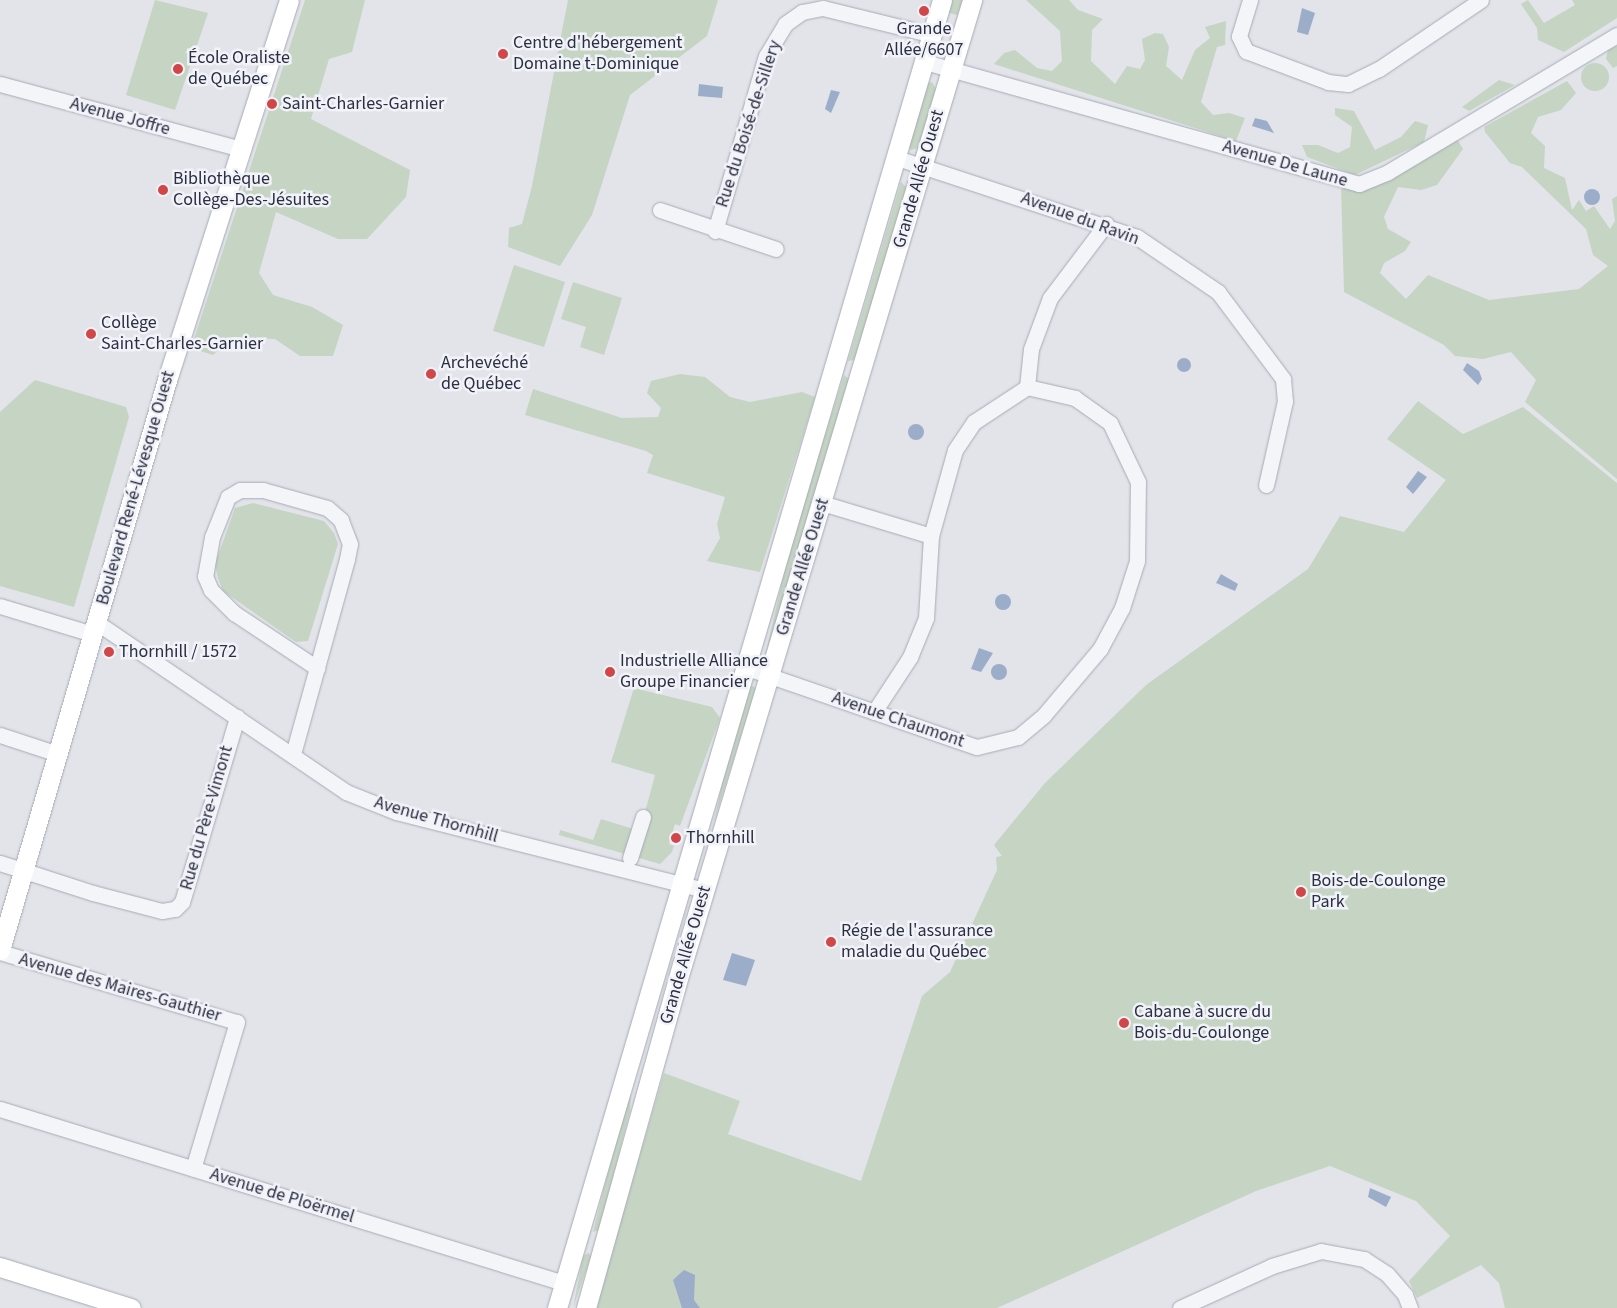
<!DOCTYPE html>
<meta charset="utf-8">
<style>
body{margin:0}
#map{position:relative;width:1617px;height:1308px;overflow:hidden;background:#e2e4ea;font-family:"Source Sans 3",sans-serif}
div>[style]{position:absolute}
.green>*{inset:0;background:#c5d4c3}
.round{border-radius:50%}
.water>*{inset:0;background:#9cadca}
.roads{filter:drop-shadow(0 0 1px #a7aab4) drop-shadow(0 0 1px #a7aab4)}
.minor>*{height:15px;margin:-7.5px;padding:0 7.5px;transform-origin:7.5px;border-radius:7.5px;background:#f4f5f8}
.major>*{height:19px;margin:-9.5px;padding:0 9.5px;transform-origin:9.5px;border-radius:9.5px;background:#fff}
.dots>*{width:14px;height:14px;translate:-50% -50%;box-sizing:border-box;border:2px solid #f1f3f8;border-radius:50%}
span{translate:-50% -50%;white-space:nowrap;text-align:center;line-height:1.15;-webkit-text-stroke:5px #f1f3f8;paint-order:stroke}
.poi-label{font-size:18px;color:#2a2f42}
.left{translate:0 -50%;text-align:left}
.street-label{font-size:18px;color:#2a2f42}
</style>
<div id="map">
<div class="green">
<i style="clip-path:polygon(155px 0,208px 13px,175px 110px,126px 95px)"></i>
<i style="clip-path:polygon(305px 0,365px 0,352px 52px,329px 59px,311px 119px,410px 170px,406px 197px,367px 239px,338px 239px,276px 212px,259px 273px,273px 295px,312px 307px,343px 325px,333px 356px,300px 356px,275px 339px,232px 337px,213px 355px,191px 348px)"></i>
<i style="clip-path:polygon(568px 0,718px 0,707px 36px,630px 95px,592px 215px,560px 266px,508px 247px,509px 228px,522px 224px,532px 186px)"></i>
<i style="clip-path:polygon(948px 0,963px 0,957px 15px,946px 12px)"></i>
<i style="clip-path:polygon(1026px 0,1069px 0,1078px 10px,1103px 19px,1092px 30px,1091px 61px,1115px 84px,1127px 66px,1140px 69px,1145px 60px,1142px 39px,1155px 33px,1163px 34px,1169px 47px,1166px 66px,1182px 80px,1195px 50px,1210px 38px,1205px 27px,1226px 21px,1225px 45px,1217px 47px,1201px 102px,1213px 115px,1229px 113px,1245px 118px,1236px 141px,994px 64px,1004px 53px,1015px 50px,1037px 68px,1052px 71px,1062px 61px,1060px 31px)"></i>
<i style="clip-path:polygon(1528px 0,1544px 23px,1575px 5px,1572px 0,1617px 0,1617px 18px,1564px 52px,1538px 40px,1537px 28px,1521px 4px)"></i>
<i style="clip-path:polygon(1617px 46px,1617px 66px,1613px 68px,1606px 59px,1608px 50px)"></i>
<i class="round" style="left:1581px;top:63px;width:28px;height:28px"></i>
<i style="clip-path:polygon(1499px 80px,1515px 85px,1469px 111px,1462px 107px)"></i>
<i style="clip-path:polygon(1567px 81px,1576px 93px,1561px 110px,1538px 117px,1531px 133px,1545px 146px,1544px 168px,1565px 178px,1572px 210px,1579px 200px,1586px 211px,1594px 206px,1610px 229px,1615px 221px,1612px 199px,1617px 196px,1617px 479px,1525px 402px,1536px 380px,1511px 352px,1483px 359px,1455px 356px,1444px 345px,1344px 292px,1341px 186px,1457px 139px,1463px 149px,1437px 185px,1421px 190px,1398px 187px,1384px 217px,1388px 229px,1411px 242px,1405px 251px,1384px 263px,1380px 273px,1406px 299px,1428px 275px,1489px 300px,1579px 289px,1608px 266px,1593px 255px,1586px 229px,1522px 167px,1510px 163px,1485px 132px,1484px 127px)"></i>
<i style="clip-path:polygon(932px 82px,936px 89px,918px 148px,911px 150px,907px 144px,924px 84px)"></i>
<i style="clip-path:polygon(1335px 108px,1354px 111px,1375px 150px,1401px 137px,1415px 121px,1428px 125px,1424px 142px,1355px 175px,1307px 157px,1302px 145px,1318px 145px,1338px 153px,1350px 147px,1352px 127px,1335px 115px)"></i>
<i style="clip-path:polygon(901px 182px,907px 188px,855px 360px,848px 361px)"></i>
<i style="clip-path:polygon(514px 265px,565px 282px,544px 347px,493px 331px)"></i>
<i style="clip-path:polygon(573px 282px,622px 298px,604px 355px,580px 347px,586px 327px,561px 319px)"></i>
<i style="clip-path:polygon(680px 374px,705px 377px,730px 397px,750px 402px,802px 392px,815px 397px,760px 572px,707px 561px,720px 538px,717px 524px,725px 497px,647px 473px,653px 455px,646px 451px,525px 415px,533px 389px,622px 418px,658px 417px,661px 408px,647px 393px,651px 381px)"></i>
<i style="clip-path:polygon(844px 375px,850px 380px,765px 656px,790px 547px)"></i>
<i style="clip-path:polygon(35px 380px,126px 407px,129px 417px,74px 607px,0 586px,0 412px)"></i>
<i style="clip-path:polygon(1418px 401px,1463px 434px,1523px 407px,1617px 483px,1617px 1308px,1505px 1308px,1499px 1283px,1481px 1265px,1417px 1298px,1409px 1281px,1450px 1236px,1416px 1201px,1330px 1166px,1256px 1191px,997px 1308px,595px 1308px,664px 1073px,740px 1101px,728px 1134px,861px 1181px,922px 996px,950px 972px,997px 870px,996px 857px,1002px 856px,994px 845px,1045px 783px,1146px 685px,1308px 569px,1340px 516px,1404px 532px,1446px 480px,1387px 439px)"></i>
<i style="clip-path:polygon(253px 503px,324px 521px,334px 533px,338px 544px,308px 641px,296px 642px,223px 591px,218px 578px,215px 564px,235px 508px)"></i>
<i style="clip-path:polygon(749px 684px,756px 688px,714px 822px,735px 721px)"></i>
<i style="clip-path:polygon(634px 688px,712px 707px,720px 718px,680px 826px,675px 824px,669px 844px,674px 846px,672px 852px,660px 864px,559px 835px,560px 830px,593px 840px,601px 819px,640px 831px,655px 775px,611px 762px)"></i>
<i style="clip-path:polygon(632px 1076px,630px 1111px,599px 1230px,593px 1232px)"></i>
<i style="clip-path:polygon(588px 1253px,591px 1256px,573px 1308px,583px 1256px)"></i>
</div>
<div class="water">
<i style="clip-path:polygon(1302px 8px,1315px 13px,1308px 35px,1297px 32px)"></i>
<i style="clip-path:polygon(699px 84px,723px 87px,722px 98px,698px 96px)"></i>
<i style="clip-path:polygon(831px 90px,840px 92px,831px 113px,825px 109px)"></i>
<i style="clip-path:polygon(1255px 118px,1267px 121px,1274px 133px,1252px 126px)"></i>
<i class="round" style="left:1584px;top:189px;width:16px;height:16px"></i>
<i class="round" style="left:1177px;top:358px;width:14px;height:14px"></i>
<i style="clip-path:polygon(1467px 363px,1479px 371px,1482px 379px,1478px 385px,1463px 370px)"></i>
<i class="round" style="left:908px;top:424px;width:16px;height:16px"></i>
<i style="clip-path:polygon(1418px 471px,1427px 477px,1413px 494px,1406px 487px)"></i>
<i style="clip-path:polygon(1221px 574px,1238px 584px,1235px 591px,1216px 583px)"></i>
<i class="round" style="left:995px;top:594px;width:16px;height:16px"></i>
<i style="clip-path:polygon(979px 648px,993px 653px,981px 672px,971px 669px)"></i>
<i class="round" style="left:991px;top:664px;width:16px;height:16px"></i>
<i style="clip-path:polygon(732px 953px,755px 960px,746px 986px,723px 980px)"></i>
<i style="clip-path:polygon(1370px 1188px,1391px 1197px,1386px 1207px,1368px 1197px)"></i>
<i style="clip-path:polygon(684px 1270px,695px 1275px,694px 1300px,700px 1308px,682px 1308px,673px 1280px)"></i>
</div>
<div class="roads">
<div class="minor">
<i style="left:1250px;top:0;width:38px;rotate:107deg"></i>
<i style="left:1239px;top:36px;width:17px;rotate:65deg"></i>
<i style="left:1246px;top:51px;width:88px;rotate:20.7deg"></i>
<i style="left:1328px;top:82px;width:20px;rotate:6deg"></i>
<i style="left:1348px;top:84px;width:34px;rotate:-26deg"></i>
<i style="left:1379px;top:69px;width:123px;rotate:-34.1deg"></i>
<i style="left:925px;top:62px;width:451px;rotate:15.7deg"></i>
<i style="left:1359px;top:184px;width:31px;rotate:-22deg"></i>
<i style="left:1388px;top:172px;width:267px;rotate:-30.9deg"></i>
<i style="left:0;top:84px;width:250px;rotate:15.1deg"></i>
<i style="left:897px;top:158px;width:253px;rotate:18.2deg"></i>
<i style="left:1137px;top:237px;width:98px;rotate:34.2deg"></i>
<i style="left:1218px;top:292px;width:109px;rotate:53.2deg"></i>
<i style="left:1283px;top:379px;width:22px;rotate:85deg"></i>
<i style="left:1285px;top:401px;width:86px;rotate:102.7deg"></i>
<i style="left:660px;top:210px;width:122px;rotate:18.6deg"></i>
<i style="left:715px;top:231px;width:182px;rotate:-73.8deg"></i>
<i style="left:766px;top:56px;width:37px;rotate:-59deg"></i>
<i style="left:785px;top:24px;width:21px;rotate:-35deg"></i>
<i style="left:802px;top:12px;width:21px;rotate:-11deg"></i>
<i style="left:823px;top:8px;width:113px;rotate:13.8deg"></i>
<i style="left:1027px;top:387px;width:38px;rotate:-84deg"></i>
<i style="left:1031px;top:349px;width:54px;rotate:-69.6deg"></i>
<i style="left:1050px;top:298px;width:93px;rotate:-52.9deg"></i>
<i style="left:822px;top:503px;width:114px;rotate:16.8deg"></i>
<i style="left:0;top:606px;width:97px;rotate:16.8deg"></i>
<i style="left:96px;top:622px;width:302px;rotate:34.2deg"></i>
<i style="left:346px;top:792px;width:54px;rotate:21.8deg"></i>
<i style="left:396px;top:812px;width:319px;rotate:14.2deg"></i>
<i style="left:747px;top:668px;width:243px;rotate:19deg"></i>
<i style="left:977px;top:747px;width:42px;rotate:-13.7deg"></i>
<i style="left:1018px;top:737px;width:34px;rotate:-40deg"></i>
<i style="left:1044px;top:715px;width:87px;rotate:-49.7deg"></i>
<i style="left:1100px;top:649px;width:47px;rotate:-61.8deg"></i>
<i style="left:1122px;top:608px;width:49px;rotate:-72.3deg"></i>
<i style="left:1137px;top:561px;width:79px;rotate:-89.3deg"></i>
<i style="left:1138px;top:482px;width:65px;rotate:-115.4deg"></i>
<i style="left:1110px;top:423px;width:43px;rotate:-144.5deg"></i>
<i style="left:1075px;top:398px;width:49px;rotate:-167.1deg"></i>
<i style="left:874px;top:712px;width:66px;rotate:-56.8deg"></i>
<i style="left:910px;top:657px;width:42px;rotate:-67.7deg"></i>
<i style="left:926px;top:618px;width:82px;rotate:-86.5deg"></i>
<i style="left:931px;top:536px;width:89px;rotate:-74.4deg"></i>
<i style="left:955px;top:450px;width:34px;rotate:-56deg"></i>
<i style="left:974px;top:422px;width:64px;rotate:-33.4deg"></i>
<i style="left:0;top:735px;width:61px;rotate:18.1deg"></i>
<i style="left:293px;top:754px;width:202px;rotate:-74.5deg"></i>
<i style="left:347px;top:559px;width:15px;rotate:-79deg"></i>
<i style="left:350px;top:544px;width:26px;rotate:-111deg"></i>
<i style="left:341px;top:520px;width:18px;rotate:-139deg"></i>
<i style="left:327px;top:508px;width:66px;rotate:-164.3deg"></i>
<i style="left:263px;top:490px;width:23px;rotate:180deg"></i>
<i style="left:240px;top:490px;width:14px;rotate:150deg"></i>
<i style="left:228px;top:497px;width:43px;rotate:111.8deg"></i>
<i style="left:212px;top:537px;width:40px;rotate:100deg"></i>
<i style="left:205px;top:576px;width:15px;rotate:67deg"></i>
<i style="left:211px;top:590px;width:33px;rotate:45deg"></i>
<i style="left:234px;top:613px;width:100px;rotate:33.5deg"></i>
<i style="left:630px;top:858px;width:43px;rotate:-72.4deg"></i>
<i style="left:0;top:863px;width:98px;rotate:17.9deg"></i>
<i style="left:93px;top:893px;width:71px;rotate:14.6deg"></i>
<i style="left:162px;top:911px;width:13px;rotate:-9deg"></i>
<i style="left:175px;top:909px;width:10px;rotate:-45deg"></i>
<i style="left:182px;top:902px;width:193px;rotate:-73.4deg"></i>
<i style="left:0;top:952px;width:247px;rotate:16.5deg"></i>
<i style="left:237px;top:1022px;width:153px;rotate:106.7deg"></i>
<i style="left:0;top:1109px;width:590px;rotate:17.15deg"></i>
<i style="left:1180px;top:1308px;width:101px;rotate:-24.5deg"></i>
<i style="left:1272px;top:1266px;width:51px;rotate:-17deg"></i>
<i style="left:1321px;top:1251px;width:44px;rotate:10.5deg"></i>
<i style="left:1364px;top:1259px;width:27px;rotate:33deg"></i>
<i style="left:1387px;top:1274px;width:28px;rotate:49deg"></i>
<i style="left:1405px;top:1295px;width:14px;rotate:69deg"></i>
</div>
<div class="major">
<i style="left:0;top:950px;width:594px;rotate:-73.67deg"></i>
<i style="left:167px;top:380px;width:399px;rotate:-72.2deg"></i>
<i style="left:0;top:1267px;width:137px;rotate:17.4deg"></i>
<i style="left:557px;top:1308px;width:1363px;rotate:-73.6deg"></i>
<i style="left:586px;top:1308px;width:356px;rotate:-74.4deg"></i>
<i style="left:682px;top:965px;width:1008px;rotate:-73.27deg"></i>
</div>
</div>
<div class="dots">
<i style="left:924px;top:11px;background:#d04649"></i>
<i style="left:503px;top:54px;background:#d04649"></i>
<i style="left:178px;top:69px;background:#d04649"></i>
<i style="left:272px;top:104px;background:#d04649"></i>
<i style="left:163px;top:190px;background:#d04649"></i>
<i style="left:91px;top:334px;background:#d04649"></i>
<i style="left:431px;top:374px;background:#d04649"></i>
<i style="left:109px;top:652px;background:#d04649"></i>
<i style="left:610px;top:672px;background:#d04649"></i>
<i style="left:676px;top:838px;background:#d04649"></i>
<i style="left:1301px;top:892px;background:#d04649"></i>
<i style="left:831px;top:942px;background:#d04649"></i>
<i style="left:1124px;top:1023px;background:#d04649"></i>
</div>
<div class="poi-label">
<span style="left:924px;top:40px">Grande<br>Allée/6607</span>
<span class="left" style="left:513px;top:54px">Centre d'hébergement<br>Domaine t-Dominique</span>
<span class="left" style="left:188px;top:69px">École Oraliste<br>de Québec</span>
<span class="left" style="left:282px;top:104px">Saint-Charles-Garnier</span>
<span class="left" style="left:173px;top:190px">Bibliothèque<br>Collège-Des-Jésuites</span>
<span class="left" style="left:101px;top:334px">Collège<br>Saint-Charles-Garnier</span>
<span class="left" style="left:441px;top:374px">Archevéché<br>de Québec</span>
<span class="left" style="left:119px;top:652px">Thornhill / 1572</span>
<span class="left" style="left:620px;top:672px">Industrielle Alliance<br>Groupe Financier</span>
<span class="left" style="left:686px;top:838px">Thornhill</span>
<span class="left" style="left:1311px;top:892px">Bois-de-Coulonge<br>Park</span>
<span class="left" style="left:841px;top:942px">Régie de l'assurance<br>maladie du Québec</span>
<span class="left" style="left:1134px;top:1023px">Cabane à sucre du<br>Bois-du-Coulonge</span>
</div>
<div class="street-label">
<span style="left:120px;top:117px;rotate:15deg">Avenue Joffre</span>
<span style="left:749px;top:124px;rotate:-72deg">Rue du Boisé-de-Sillery</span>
<span style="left:1285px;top:164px;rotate:16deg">Avenue De Laune</span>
<span style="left:919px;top:179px;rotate:-74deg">Grande Allée Ouest</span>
<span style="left:1080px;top:219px;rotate:20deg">Avenue du Ravin</span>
<span style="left:136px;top:488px;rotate:-74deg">Boulevard René-Lévesque Ouest</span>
<span style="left:803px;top:567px;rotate:-73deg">Grande Allée Ouest</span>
<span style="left:898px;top:720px;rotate:19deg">Avenue Chaumont</span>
<span style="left:207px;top:818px;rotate:-74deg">Rue du Père-Vimont</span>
<span style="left:436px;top:820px;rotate:16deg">Avenue Thornhill</span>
<span style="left:686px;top:955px;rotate:-74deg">Grande Allée Ouest</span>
<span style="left:120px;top:988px;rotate:16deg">Avenue des Maires-Gauthier</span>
<span style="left:282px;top:1196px;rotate:17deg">Avenue de Ploërmel</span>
</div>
</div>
